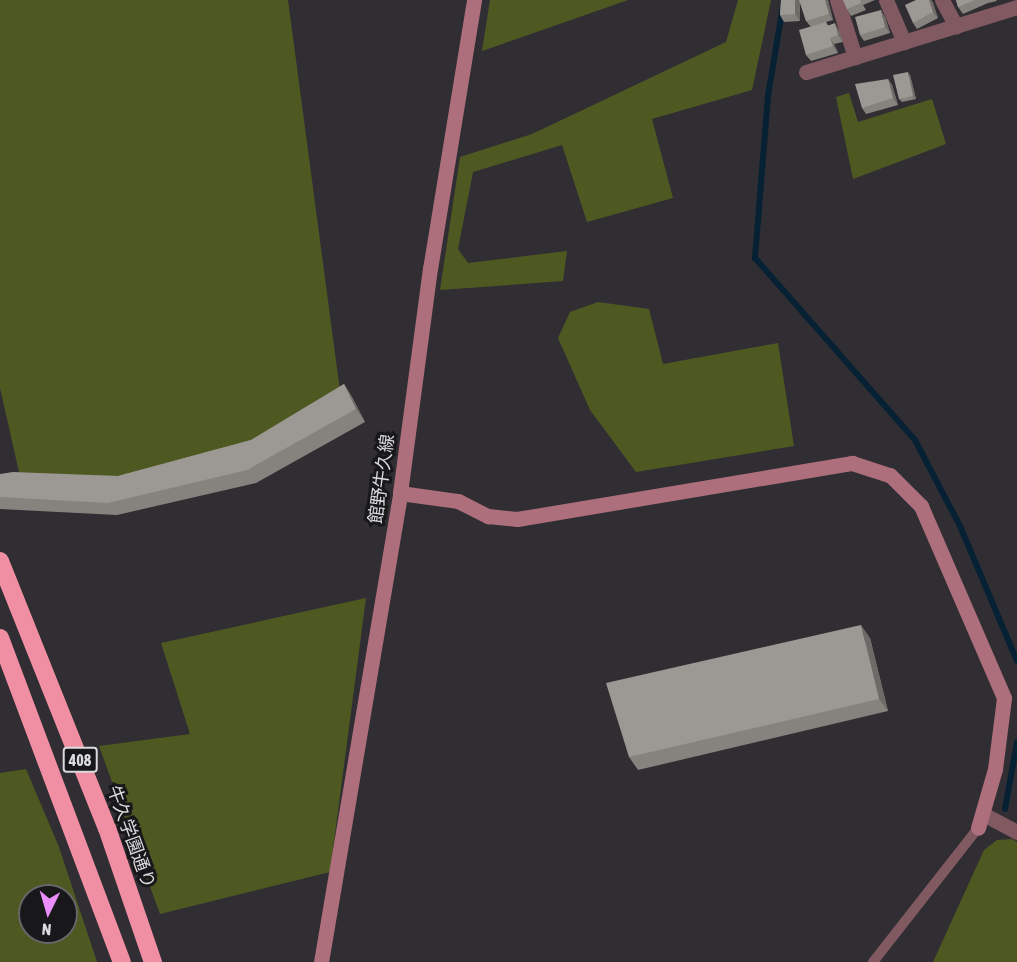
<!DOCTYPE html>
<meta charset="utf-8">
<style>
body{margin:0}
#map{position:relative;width:1017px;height:962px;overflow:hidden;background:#312e33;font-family:"Asap Condensed","Noto Sans JP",sans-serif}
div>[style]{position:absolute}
.green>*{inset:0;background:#4e5922}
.stream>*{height:6px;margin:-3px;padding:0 3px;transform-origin:3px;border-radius:3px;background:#062133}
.lane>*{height:10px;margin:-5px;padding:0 5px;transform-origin:5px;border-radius:5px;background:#815961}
.street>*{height:15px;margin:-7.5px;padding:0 7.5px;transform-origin:7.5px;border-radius:7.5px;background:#815961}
.secondary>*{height:15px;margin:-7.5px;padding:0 7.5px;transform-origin:7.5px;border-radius:7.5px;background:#ae6f7c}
.highway>*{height:18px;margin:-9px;padding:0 9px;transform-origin:9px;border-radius:9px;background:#f08fa3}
.wall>*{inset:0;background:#86837e}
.shaded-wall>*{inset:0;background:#6d6a67}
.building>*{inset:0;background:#9c9893}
span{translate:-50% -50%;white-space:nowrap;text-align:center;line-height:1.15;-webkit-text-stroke:6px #181719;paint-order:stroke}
.shield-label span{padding:2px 4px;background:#181719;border:2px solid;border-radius:4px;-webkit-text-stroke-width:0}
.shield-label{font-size:16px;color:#dcdadd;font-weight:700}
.street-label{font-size:18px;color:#dcdadd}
.north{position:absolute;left:18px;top:884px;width:60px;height:60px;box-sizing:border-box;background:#181719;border:2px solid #666567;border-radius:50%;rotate:185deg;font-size:16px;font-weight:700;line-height:24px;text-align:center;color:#dcdadd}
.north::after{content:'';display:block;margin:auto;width:21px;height:27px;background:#eb8dfb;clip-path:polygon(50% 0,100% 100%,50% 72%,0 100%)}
</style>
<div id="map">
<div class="green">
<i style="clip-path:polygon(0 0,288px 0,342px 406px,127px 489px,22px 485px,0 388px)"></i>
<i style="clip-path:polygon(490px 0,628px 0,482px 51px)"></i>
<i style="clip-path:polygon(738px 0,771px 0,752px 90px,652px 119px,673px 198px,587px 222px,562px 145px,473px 172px,458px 249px,468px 263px,567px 251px,563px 281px,440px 290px,460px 157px,532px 134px,726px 42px)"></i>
<i style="clip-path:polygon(849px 93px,858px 122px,932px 99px,946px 144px,853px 179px,836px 97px)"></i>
<i style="clip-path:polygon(598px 302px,649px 309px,663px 364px,778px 343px,794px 446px,636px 472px,590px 410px,558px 338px,570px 312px)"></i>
<i style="clip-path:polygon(366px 598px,330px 872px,160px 914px,99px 746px,190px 734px,161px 643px)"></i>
<i style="clip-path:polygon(evenodd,26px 769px,59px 847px,97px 962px,0 962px,0 773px,26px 769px,30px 896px,66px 896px,66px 932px,30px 932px,30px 896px)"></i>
<i style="clip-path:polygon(1012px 839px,1017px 842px,1017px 962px,933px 962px,984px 850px,997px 840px)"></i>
</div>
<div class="stream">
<i style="left:784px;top:0;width:97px;rotate:99.5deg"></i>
<i style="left:768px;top:96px;width:163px;rotate:94.6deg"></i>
<i style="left:755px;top:258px;width:242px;rotate:48.7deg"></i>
<i style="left:915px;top:440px;width:97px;rotate:62.4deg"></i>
<i style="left:960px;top:526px;width:147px;rotate:67.1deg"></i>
<i style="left:1005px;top:809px;width:68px;rotate:-79.8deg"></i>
</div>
<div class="lane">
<i style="left:873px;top:962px;width:170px;rotate:-51.9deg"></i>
</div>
<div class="street">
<i style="left:837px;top:0;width:60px;rotate:72.5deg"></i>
<i style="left:886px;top:0;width:46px;rotate:66.8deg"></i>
<i style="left:942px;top:0;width:30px;rotate:62deg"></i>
<i style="left:806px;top:72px;width:221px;rotate:-17.1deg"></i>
<i style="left:985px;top:815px;width:36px;rotate:28deg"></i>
</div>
<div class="secondary">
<i style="left:400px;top:493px;width:59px;rotate:7.9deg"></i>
<i style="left:458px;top:501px;width:34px;rotate:27deg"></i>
<i style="left:488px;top:516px;width:29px;rotate:6deg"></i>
<i style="left:517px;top:519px;width:340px;rotate:-9.5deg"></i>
<i style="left:852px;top:463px;width:40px;rotate:18deg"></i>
<i style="left:890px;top:475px;width:44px;rotate:45deg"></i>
<i style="left:921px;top:506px;width:209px;rotate:66.6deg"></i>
<i style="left:1004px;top:698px;width:72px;rotate:97.2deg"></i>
<i style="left:995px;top:769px;width:61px;rotate:106.1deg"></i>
<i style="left:321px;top:962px;width:476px;rotate:-80.4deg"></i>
<i style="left:400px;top:493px;width:226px;rotate:-82.4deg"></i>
<i style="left:430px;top:269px;width:273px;rotate:-80.7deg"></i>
</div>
<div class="highway">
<i style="left:0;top:561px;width:288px;rotate:68.2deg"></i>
<i style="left:107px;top:828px;width:142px;rotate:71.1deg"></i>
<i style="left:0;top:638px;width:346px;rotate:69.4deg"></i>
</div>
<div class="wall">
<i style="clip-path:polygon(781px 0,828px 0,833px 20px,826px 22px,828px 25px,839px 30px,843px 42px,834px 44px,838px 53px,811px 61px,806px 55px,811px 27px,806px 21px,800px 2px,800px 21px,784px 22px,780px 15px)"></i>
<i style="clip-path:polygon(843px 0,875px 0,863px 5px,866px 10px,851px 16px,847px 9px)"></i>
<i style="clip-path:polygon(916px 0,931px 0,938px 18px,917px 29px,913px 23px)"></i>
<i style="clip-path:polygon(956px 0,996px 0,997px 1px,988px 3px,963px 14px,958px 7px)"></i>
<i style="clip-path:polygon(885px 17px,890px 33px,864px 41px,860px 35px)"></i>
<i style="clip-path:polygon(910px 75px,916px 99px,902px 102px,899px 99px)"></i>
<i style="clip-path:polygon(888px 79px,892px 85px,898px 105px,866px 114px,862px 108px)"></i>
<i style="clip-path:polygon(344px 384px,352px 397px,365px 422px,256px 483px,117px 515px,0 509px,0 474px,118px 476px,251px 440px)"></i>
<i style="clip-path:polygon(870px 638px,888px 711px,638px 770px,629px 757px)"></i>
</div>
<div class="shaded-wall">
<i style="clip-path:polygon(795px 0,800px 0,800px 21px,795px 14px)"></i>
<i style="clip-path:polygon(825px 0,828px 0,833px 20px,829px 14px)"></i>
<i style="clip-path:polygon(929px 0,931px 0,933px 2px,938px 18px,933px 12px)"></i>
<i style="clip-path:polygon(881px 10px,885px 17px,890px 33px,885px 27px)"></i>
<i style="clip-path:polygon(835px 23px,839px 30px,843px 42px,838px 35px)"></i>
<i style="clip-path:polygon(830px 38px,834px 44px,838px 53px,833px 46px)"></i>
<i style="clip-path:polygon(908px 72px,910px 75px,916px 99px,913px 96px)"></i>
<i style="clip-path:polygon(888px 79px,892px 85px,898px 105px,893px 98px)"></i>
<i style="clip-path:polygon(344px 384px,352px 397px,365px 422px,356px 409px)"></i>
<i style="clip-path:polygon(861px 625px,870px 638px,888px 711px,879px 699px)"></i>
</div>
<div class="building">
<i style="clip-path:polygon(781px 0,795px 0,795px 14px,780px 15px)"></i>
<i style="clip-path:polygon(799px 0,825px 0,829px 14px,806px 21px)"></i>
<i style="clip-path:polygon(843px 0,860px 0,861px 3px,847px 9px)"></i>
<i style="clip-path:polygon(916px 0,929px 0,933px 12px,913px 23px,905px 5px)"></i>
<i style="clip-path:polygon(956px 0,975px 0,958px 7px)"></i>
<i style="clip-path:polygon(881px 10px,885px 27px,860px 35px,855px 17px)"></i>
<i style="clip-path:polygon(826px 22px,827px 26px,835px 23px,838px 35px,830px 38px,833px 46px,806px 55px,799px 30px)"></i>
<i style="clip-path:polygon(908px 72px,913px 96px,899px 99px,893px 75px)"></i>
<i style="clip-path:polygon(888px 79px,893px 98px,862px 108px,855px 84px)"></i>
<i style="clip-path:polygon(344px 384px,356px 409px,247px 470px,108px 503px,0 497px,0 474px,13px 472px,118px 476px,251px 440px)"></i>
<i style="clip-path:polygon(861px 625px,879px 699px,629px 757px,606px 683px)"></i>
</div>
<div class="shield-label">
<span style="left:80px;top:760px">408</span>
</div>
<div class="street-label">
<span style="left:382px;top:479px;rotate:-82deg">館野牛久線</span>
<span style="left:131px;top:837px;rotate:70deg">牛久学園通り</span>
</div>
<div class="north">N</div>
</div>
